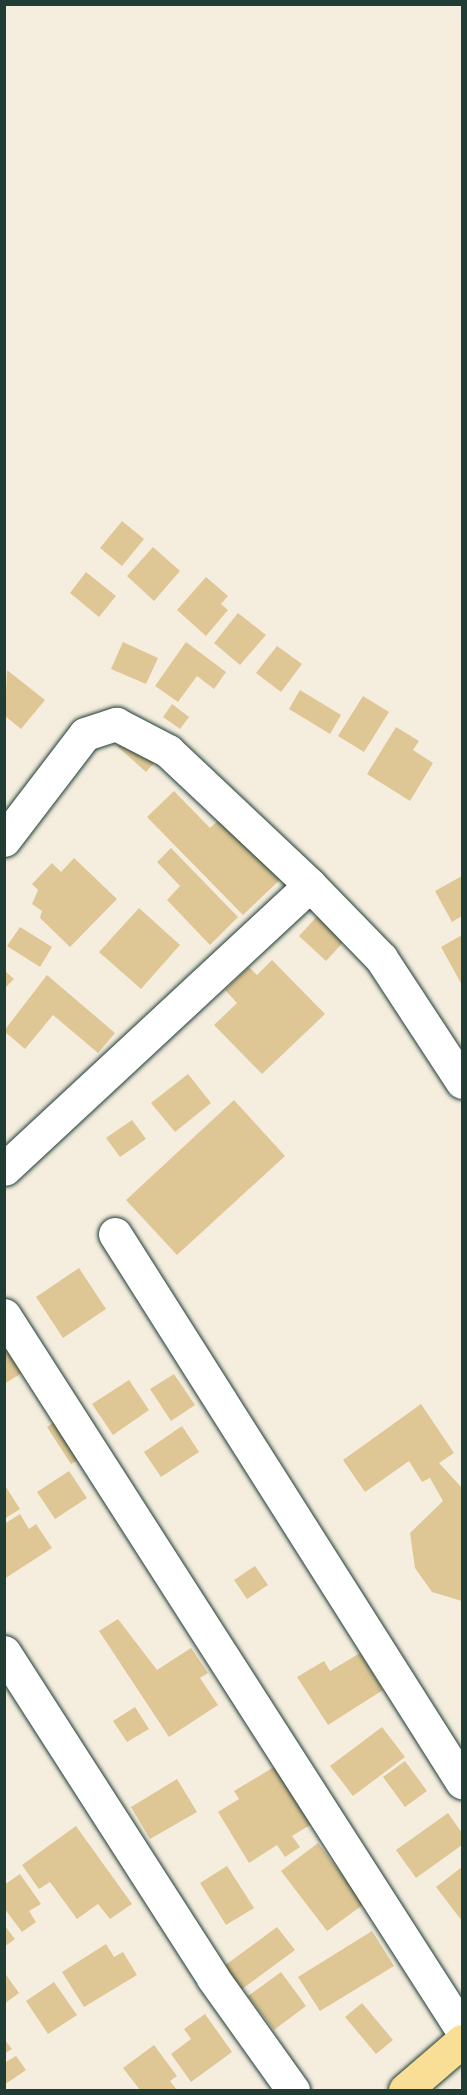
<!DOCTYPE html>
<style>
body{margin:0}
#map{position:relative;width:467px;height:2095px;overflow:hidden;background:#f5eedf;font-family:"Gochi Hand",sans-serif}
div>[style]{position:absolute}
.building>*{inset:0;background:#dfc695}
.roads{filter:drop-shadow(0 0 2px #1f3d34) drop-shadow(0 0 2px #1f3d34)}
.minor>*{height:33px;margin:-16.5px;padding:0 16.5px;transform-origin:16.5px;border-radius:16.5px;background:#fff}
.major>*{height:33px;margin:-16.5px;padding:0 16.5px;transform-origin:16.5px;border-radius:16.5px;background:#f9df96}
span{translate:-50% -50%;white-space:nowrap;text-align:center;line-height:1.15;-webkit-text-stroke:4.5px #fff;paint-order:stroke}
.frame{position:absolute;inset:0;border:6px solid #1f3d34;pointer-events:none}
</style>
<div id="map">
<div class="building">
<i style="clip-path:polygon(122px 521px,144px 539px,122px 566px,100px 548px)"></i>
<i style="clip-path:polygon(153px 547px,180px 571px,154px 601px,127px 576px)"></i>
<i style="clip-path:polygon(86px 572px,116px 596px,99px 617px,70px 593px)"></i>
<i style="clip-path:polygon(206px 577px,228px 596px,221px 604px,228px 610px,206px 636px,177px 610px)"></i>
<i style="clip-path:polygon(238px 613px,266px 635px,240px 665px,214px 643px)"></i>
<i style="clip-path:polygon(123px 642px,158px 658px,146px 684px,111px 669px)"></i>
<i style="clip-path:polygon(186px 642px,226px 672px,214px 689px,197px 676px,178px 702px,155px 686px)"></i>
<i style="clip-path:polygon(277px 646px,302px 664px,281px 692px,256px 673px)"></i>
<i style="clip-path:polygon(7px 670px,45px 700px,21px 729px,5px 716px)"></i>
<i style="clip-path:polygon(300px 690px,341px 715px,330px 734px,289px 709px)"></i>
<i style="clip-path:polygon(363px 696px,389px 712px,364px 752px,338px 736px)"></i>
<i style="clip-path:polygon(172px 704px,189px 717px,180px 729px,163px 717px)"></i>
<i style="clip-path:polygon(396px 727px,419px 741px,413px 750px,433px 763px,410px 801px,367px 774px)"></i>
<i style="clip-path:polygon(133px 729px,161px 755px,146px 772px,117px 746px)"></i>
<i style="clip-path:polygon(174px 791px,210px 828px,231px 809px,291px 869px,243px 915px,147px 817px)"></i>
<i style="clip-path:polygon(171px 848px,238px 917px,210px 945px,167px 900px,180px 886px,157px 862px)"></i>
<i style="clip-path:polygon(74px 858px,117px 899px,70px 947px,40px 918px,42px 911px,32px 904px,38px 890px,32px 884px,52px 863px,61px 872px)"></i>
<i style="clip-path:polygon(462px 876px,462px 916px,452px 922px,435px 891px)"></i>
<i style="clip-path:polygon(139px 908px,180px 945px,141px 989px,99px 952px)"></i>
<i style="clip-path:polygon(321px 912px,348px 937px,326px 961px,299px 936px)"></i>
<i style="clip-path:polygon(20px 927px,52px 947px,40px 967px,7px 946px)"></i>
<i style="clip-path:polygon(462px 935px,462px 985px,441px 947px)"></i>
<i style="clip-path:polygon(272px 960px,325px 1014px,262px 1074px,214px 1025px,237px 1003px,225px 990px,249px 967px,257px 975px)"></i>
<i style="clip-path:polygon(4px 970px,14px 979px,4px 989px)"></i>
<i style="clip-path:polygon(47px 975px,115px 1033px,98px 1053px,53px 1015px,25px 1049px,4px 1031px)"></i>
<i style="clip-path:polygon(188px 1074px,211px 1103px,175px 1132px,151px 1103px)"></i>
<i style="clip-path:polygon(234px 1100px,285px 1156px,177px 1255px,126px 1200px)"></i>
<i style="clip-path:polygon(132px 1120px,146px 1139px,120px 1157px,106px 1138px)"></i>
<i style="clip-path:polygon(79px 1268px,106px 1309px,63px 1338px,36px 1297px)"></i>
<i style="clip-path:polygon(4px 1319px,25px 1371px,4px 1384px)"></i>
<i style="clip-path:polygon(174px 1374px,195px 1405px,171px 1421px,150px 1389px)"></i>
<i style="clip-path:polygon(129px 1380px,149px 1410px,113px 1435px,92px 1404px)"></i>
<i style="clip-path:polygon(421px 1404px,454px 1453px,439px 1463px,462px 1488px,462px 1601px,432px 1592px,415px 1568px,410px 1533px,443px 1501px,430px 1478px,422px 1482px,409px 1461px,365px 1492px,343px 1460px)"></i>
<i style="clip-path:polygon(65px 1415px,90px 1452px,71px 1464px,47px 1427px)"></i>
<i style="clip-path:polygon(182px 1426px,199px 1452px,161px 1477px,144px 1452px)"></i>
<i style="clip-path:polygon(69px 1471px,87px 1498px,55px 1519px,37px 1492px)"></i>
<i style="clip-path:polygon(4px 1484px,20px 1509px,4px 1519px)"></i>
<i style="clip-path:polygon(20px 1514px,29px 1529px,36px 1524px,52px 1548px,4px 1579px,4px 1524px)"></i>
<i style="clip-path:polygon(255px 1566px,268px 1585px,247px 1599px,234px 1580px)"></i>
<i style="clip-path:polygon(118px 1619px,157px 1670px,191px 1648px,208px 1673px,200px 1678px,218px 1705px,169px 1737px,99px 1631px)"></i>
<i style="clip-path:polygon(360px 1653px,383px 1690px,328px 1725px,297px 1677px,324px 1661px,330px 1671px)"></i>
<i style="clip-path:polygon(135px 1707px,149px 1729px,127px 1742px,113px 1721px)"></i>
<i style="clip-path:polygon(382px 1727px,405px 1757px,353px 1796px,330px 1766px)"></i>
<i style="clip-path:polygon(405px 1761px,427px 1791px,405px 1807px,383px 1777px)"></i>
<i style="clip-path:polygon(279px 1764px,315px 1822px,292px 1836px,300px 1847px,285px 1857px,277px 1845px,249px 1863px,218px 1812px,239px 1799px,234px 1791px)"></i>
<i style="clip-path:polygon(177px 1779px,197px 1812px,150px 1839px,131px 1807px)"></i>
<i style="clip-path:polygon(448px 1813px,462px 1833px,462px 1845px,416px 1878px,396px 1850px)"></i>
<i style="clip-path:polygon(76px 1826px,132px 1904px,110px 1919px,98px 1904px,77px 1919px,50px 1882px,39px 1889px,22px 1865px)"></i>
<i style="clip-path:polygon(318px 1843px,364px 1904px,327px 1931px,281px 1871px)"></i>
<i style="clip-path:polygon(227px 1866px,254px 1908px,226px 1925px,200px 1883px)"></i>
<i style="clip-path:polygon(462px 1867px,462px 1921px,436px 1887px)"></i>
<i style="clip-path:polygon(20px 1874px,41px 1904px,29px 1911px,36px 1922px,22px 1932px,4px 1908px,4px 1885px)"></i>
<i style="clip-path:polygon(4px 1925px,15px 1939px,4px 1947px)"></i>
<i style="clip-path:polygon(277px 1927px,295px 1950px,242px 1989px,224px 1966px)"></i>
<i style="clip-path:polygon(372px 1931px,394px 1966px,320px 2011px,298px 1977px)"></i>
<i style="clip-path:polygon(106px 1944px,114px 1957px,123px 1952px,137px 1975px,84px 2007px,62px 1972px)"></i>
<i style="clip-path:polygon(4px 1972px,19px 1993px,4px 2004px)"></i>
<i style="clip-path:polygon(281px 1972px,306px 2006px,274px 2030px,248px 1996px)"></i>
<i style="clip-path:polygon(54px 1982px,77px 2015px,48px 2034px,26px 2001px)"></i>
<i style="clip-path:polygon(362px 2003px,393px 2040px,376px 2054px,345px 2017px)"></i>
<i style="clip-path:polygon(205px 2014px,232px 2052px,191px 2082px,171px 2054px,191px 2039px,184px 2029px)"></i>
<i style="clip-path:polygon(4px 2039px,12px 2049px,4px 2054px)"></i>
<i style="clip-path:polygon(154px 2045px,177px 2076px,170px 2081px,177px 2090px,140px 2090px,123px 2068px)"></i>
<i style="clip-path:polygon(16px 2056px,26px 2070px,4px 2085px,4px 2063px)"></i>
</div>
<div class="roads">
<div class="minor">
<i style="left:4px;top:840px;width:133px;rotate:-52.6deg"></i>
<i style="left:85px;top:734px;width:33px;rotate:-18deg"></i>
<i style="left:116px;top:724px;width:59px;rotate:27.4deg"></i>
<i style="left:168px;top:751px;width:195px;rotate:43.3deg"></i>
<i style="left:310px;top:885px;width:417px;rotate:137.1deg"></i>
<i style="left:310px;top:885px;width:102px;rotate:45.8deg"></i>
<i style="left:381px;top:958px;width:148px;rotate:56.8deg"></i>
<i style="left:115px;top:1234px;width:649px;rotate:57.66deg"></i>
<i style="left:4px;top:1315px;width:849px;rotate:57.36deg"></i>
<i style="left:4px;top:1652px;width:387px;rotate:57.3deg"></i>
<i style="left:213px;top:1978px;width:138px;rotate:54.5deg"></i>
</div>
<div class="major">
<i style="left:405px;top:2090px;width:75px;rotate:-40.7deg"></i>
</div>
</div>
<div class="frame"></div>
</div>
